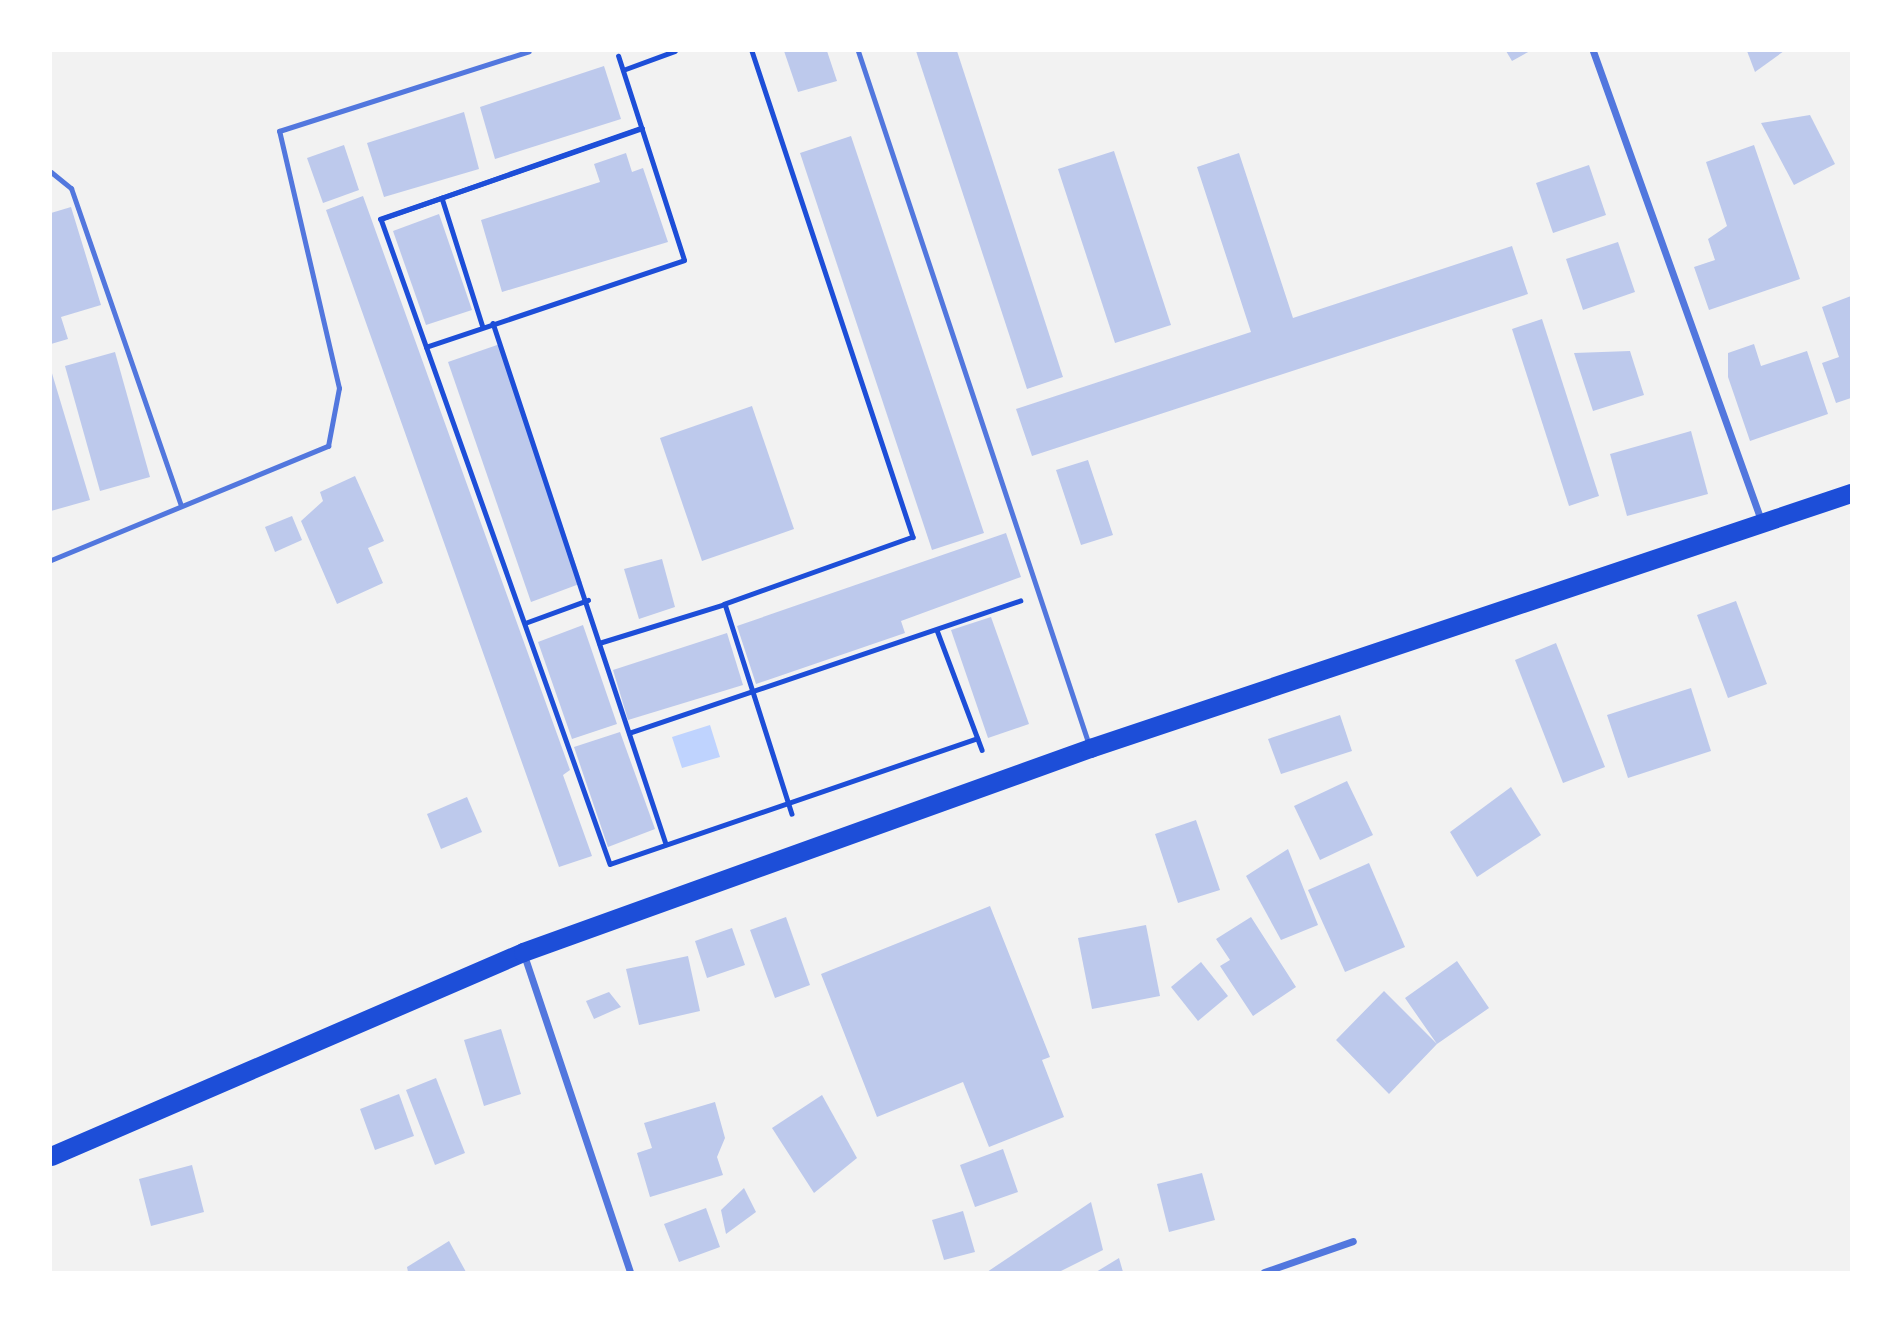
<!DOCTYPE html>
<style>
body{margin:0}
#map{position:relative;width:1902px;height:1323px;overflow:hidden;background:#f2f2f2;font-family:"Work Sans",sans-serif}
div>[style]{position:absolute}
.water>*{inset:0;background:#bfd3fe}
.building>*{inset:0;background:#bdc9ec}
.path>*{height:4.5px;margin:-2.25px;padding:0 2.25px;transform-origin:2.25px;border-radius:2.25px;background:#1d4ed8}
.service>*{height:5px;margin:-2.5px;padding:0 2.5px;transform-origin:2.5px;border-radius:2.5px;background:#5277de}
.minor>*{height:7px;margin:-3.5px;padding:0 3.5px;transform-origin:3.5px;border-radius:3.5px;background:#5277de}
.trunk>*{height:19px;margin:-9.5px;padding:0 9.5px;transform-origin:9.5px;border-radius:9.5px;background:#1d4ed8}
span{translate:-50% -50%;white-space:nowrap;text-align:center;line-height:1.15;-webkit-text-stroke:5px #fff;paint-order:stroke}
.frame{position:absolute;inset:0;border:52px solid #fff;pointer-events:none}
</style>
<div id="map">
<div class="water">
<i style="clip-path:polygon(710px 725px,720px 757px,682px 768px,672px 737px)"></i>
</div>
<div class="building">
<i style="clip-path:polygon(784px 51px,827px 51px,837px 81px,798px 92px)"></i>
<i style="clip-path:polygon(916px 51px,957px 51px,1063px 377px,1027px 389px)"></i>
<i style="clip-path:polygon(1506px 51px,1530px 51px,1512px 61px)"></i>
<i style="clip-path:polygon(1747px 51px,1784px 51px,1755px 72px)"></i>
<i style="clip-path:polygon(604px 66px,621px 119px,495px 159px,480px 107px)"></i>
<i style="clip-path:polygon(464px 112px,479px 169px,384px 197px,367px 143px)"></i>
<i style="clip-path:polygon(1810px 115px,1835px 164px,1794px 185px,1761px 123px)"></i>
<i style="clip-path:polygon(851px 136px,984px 533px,932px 550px,800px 153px)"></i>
<i style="clip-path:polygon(344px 145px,359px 190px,323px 203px,307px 158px)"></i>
<i style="clip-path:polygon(1754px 145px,1800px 279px,1709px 310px,1694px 267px,1715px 260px,1708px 239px,1727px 226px,1706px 162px)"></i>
<i style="clip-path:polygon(1114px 151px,1171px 325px,1115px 343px,1058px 169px)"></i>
<i style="clip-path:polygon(626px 153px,632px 172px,643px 168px,668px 242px,502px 292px,481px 220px,600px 182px,594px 164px)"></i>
<i style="clip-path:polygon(1239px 153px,1293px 318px,1512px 246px,1528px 294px,1032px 456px,1016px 409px,1251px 332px,1197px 167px)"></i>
<i style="clip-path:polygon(1589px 165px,1606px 215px,1553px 233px,1536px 183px)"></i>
<i style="clip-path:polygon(363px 196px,570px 770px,563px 775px,592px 856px,559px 867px,326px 210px)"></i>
<i style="clip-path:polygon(71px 207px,101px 305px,61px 317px,68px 339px,51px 344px,51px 213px)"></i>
<i style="clip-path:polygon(439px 214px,472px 310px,426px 325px,393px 231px)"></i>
<i style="clip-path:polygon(1618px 242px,1635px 292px,1583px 310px,1566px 259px)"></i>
<i style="clip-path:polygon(1851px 296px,1851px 398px,1836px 403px,1822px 363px,1839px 357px,1822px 307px)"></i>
<i style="clip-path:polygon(1542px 319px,1599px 496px,1569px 506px,1512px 329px)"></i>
<i style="clip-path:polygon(500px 344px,582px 583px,531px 602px,448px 362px)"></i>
<i style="clip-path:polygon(1754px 344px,1761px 366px,1807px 351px,1828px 414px,1750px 441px,1728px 377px,1728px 353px)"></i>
<i style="clip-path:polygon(1630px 351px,1644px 395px,1593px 411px,1574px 353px)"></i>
<i style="clip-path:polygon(115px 352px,150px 477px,100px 491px,65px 366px)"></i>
<i style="clip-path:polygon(51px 370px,90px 500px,51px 511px)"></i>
<i style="clip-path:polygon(752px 406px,794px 529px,702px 561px,660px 438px)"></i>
<i style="clip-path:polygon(1691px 431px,1708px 494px,1627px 516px,1610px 454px)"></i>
<i style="clip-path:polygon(1088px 460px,1113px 535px,1081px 545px,1056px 470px)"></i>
<i style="clip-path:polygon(355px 476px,384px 541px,368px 548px,383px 583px,337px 604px,301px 521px,323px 501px,320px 492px)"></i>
<i style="clip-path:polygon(292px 516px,302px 540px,275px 552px,265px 527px)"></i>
<i style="clip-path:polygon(1006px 533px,1021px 577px,901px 621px,905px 633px,756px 684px,737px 626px)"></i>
<i style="clip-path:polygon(662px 559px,675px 607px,639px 619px,624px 569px)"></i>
<i style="clip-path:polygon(1736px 601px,1767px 684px,1728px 698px,1697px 615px)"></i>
<i style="clip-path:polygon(991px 617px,1029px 724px,988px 738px,951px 630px)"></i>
<i style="clip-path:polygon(583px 625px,617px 724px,572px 739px,538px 642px)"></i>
<i style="clip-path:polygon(727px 633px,743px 685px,628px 720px,613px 670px)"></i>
<i style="clip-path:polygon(1556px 643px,1605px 767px,1563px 783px,1515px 660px)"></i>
<i style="clip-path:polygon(1691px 688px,1711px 751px,1628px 778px,1607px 715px)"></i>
<i style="clip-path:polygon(1340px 715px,1352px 751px,1281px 774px,1268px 739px)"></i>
<i style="clip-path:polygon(620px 732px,655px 829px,608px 847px,574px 747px)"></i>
<i style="clip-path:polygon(1347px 781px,1373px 835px,1320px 860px,1294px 806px)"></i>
<i style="clip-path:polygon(1511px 787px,1541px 835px,1477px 877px,1450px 832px)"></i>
<i style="clip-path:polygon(467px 797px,482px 832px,441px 849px,427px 814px)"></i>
<i style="clip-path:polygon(1196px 820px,1220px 890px,1178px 903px,1155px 834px)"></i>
<i style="clip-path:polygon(1288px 849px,1318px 925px,1281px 940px,1246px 876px)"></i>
<i style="clip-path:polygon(1369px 863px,1405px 947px,1345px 972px,1308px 890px)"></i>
<i style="clip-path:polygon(990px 906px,1050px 1057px,1042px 1060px,1064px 1117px,989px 1147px,963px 1082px,877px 1117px,821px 974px)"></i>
<i style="clip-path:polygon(786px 917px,810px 985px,775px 998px,750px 930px)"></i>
<i style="clip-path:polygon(1251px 917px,1296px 987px,1253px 1016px,1220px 966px,1230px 960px,1216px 939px)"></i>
<i style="clip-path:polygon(1146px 925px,1160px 996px,1092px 1009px,1078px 938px)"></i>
<i style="clip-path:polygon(732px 928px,745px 965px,707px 978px,695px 941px)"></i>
<i style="clip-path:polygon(688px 956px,700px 1011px,639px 1025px,626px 969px)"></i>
<i style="clip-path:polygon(1457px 961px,1489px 1008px,1437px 1044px,1389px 1094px,1336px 1040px,1384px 991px,1437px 1044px,1405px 998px)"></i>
<i style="clip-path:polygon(1201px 962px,1228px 996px,1198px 1021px,1171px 987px)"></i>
<i style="clip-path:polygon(609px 992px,621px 1007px,594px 1019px,586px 1001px)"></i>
<i style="clip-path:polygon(501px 1029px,521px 1094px,484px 1106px,464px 1040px)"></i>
<i style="clip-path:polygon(436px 1078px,465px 1153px,435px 1165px,406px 1090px)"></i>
<i style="clip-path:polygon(399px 1094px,414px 1136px,375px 1150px,360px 1109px)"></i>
<i style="clip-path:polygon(822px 1095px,857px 1158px,814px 1193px,772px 1128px)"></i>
<i style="clip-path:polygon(715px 1102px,725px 1138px,717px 1157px,723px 1175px,650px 1197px,637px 1153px,652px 1148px,644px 1123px)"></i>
<i style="clip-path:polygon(1003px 1149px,1018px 1192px,975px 1207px,960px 1165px)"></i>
<i style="clip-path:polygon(192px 1165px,204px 1212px,151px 1226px,139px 1179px)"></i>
<i style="clip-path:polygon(1202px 1173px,1215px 1220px,1169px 1232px,1157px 1184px)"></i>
<i style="clip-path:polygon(744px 1188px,756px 1212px,726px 1234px,721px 1210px)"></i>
<i style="clip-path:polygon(1091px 1202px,1103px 1250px,1059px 1272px,987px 1272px)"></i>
<i style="clip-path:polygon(706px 1208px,720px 1247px,679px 1262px,664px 1224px)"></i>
<i style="clip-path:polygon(963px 1211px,975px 1252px,944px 1260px,932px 1220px)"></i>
<i style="clip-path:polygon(449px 1241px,466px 1272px,408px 1272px,407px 1267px)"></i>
<i style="clip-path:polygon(1119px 1258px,1123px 1272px,1096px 1272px)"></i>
</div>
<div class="path">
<i style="left:752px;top:51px;width:512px;rotate:71.67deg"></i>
<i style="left:913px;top:537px;width:200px;rotate:160.4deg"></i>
<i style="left:725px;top:604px;width:220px;rotate:72.3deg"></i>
<i style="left:623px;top:70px;width:55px;rotate:-20.1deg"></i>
<i style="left:642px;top:128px;width:212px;rotate:160.7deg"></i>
<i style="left:442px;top:198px;width:65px;rotate:161deg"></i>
<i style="left:381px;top:219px;width:276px;rotate:-19.2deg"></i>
<i style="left:442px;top:198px;width:135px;rotate:72.4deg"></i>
<i style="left:381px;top:219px;width:684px;rotate:70.45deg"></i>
<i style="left:610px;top:864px;width:388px;rotate:-18.9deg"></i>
<i style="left:493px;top:323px;width:549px;rotate:71.63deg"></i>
<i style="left:426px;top:347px;width:272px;rotate:-18.6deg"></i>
<i style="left:684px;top:260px;width:214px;rotate:-107.9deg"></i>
<i style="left:525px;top:623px;width:67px;rotate:-20.1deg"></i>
<i style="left:937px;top:630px;width:128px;rotate:69.4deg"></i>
<i style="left:599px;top:643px;width:132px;rotate:-17.2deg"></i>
<i style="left:629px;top:733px;width:413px;rotate:-18.7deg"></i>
</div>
<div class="service">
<i style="left:858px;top:51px;width:731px;rotate:71.59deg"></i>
<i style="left:51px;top:172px;width:26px;rotate:39deg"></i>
<i style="left:71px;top:188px;width:336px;rotate:70.9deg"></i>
<i style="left:51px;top:560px;width:300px;rotate:-22.4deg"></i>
<i style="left:328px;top:446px;width:59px;rotate:-79.3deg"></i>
<i style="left:339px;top:388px;width:264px;rotate:-103.1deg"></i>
<i style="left:279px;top:131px;width:262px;rotate:-17.7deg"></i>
</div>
<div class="minor">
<i style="left:1593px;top:51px;width:499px;rotate:70.3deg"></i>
<i style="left:523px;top:952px;width:337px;rotate:71.5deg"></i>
<i style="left:1264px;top:1272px;width:94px;rotate:-19.2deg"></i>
</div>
<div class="trunk">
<i style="left:51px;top:1156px;width:514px;rotate:-23.37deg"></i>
<i style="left:523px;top:952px;width:603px;rotate:-19.79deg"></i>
<i style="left:1090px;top:748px;width:803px;rotate:-18.53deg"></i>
</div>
<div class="frame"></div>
</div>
